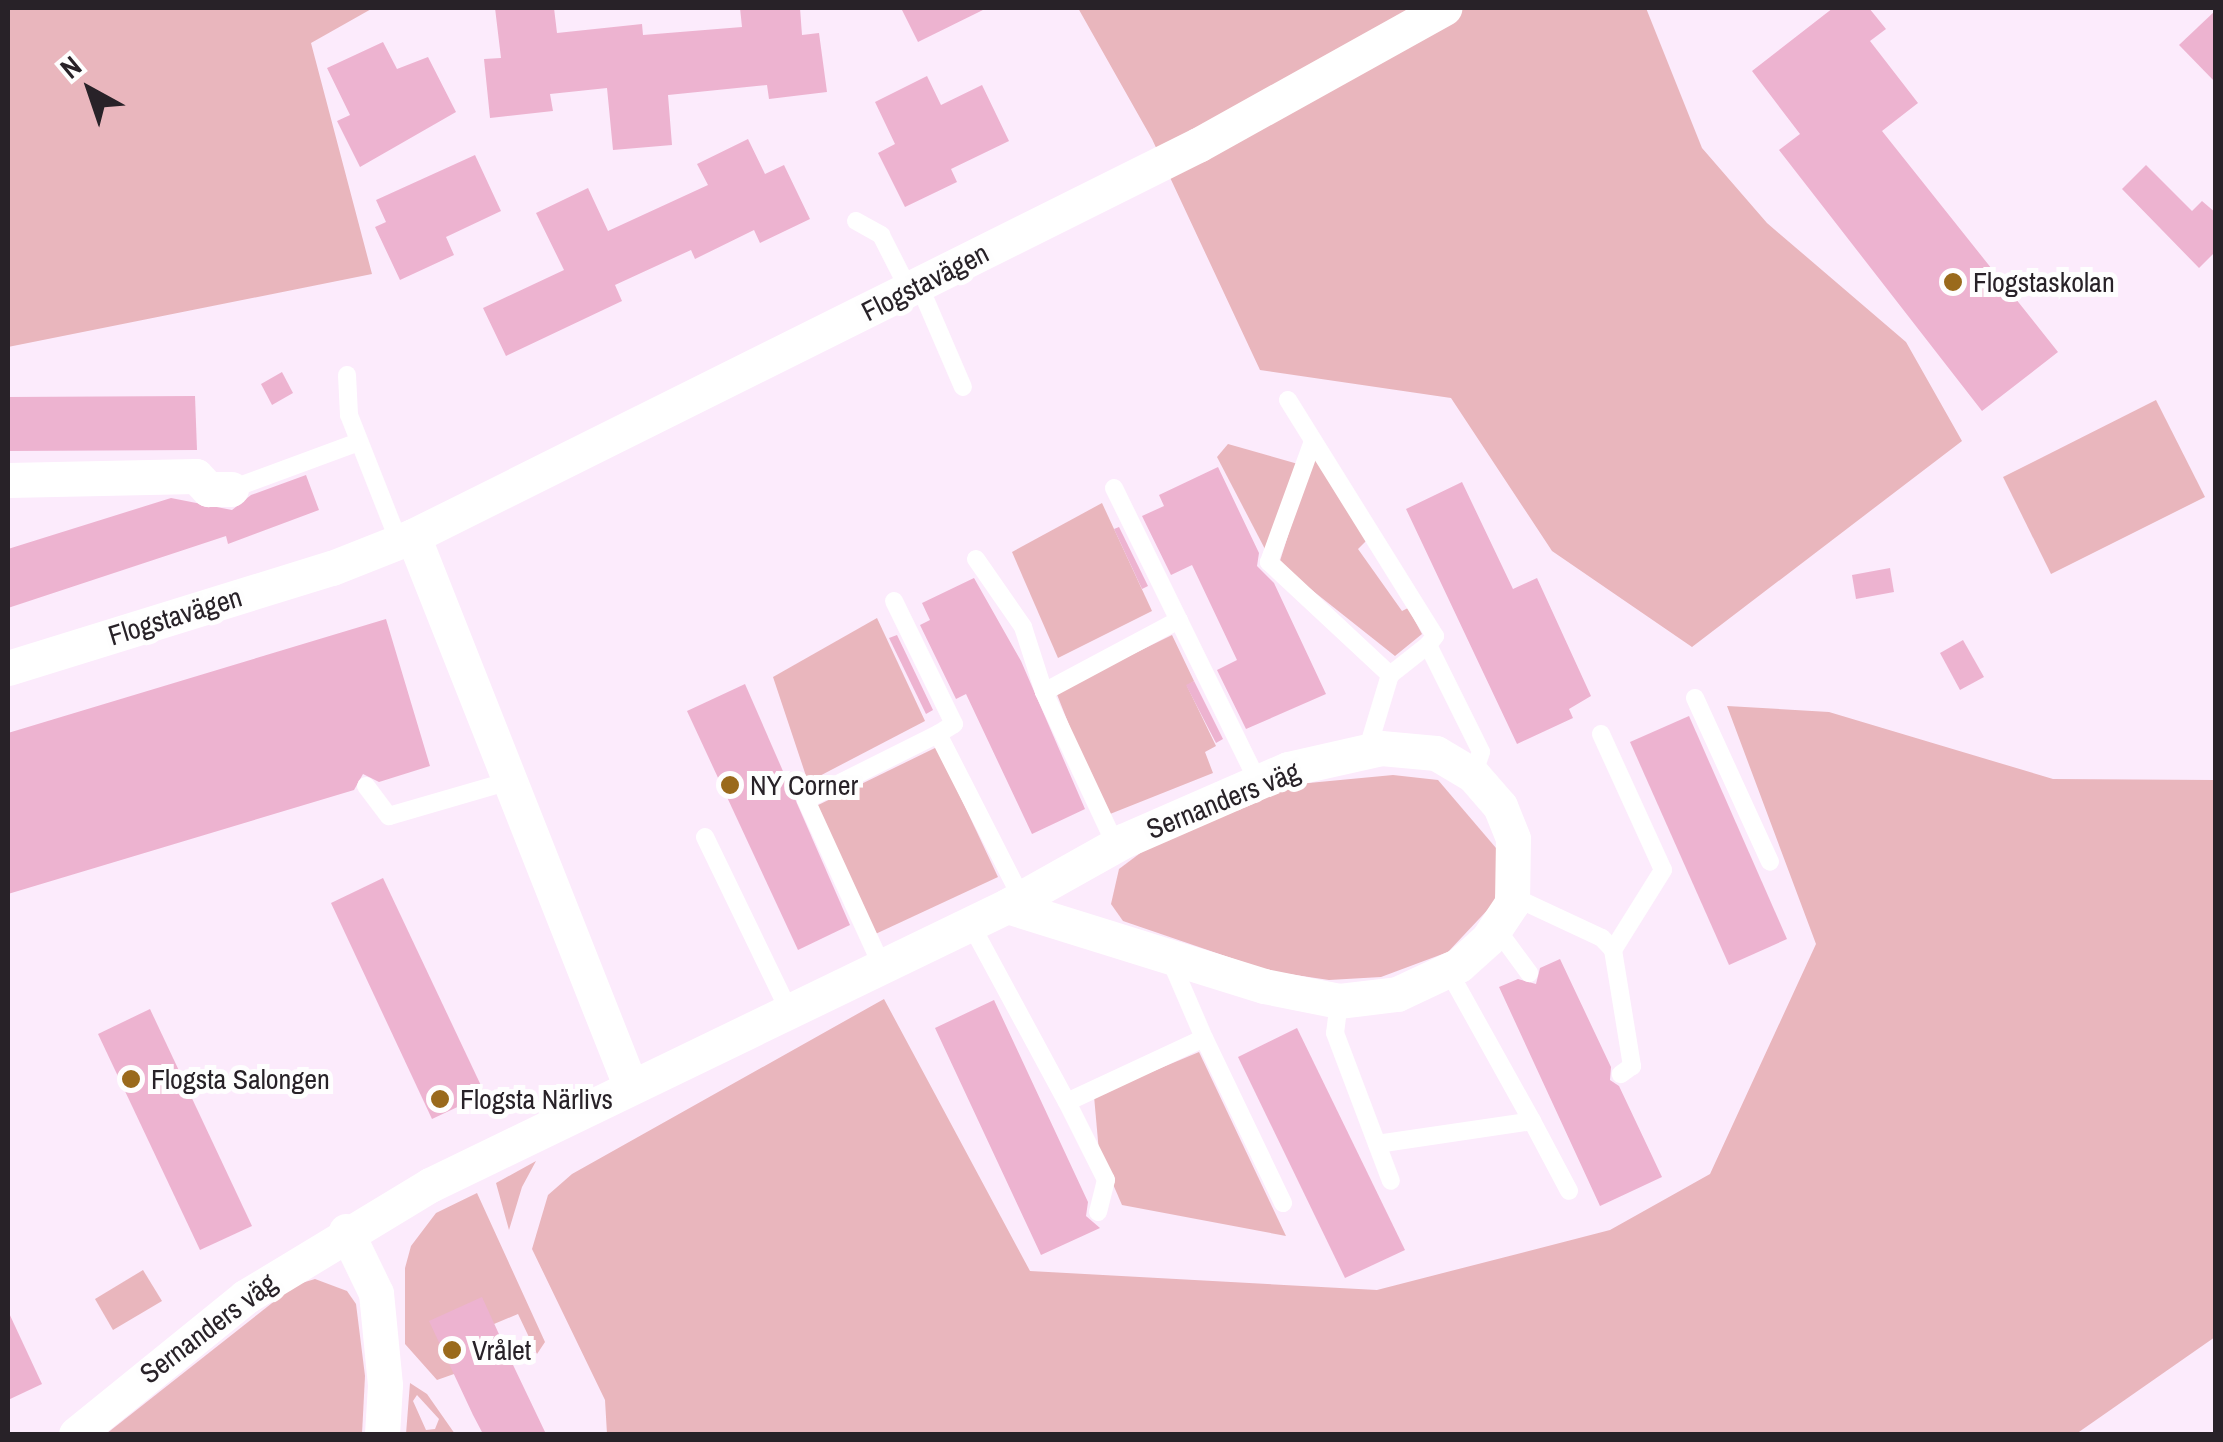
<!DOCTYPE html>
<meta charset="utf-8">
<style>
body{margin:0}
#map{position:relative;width:2223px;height:1442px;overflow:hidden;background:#fcebfc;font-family:"Archivo Narrow",sans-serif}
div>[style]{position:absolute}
.green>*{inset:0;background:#e9b6bd}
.building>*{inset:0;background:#edb3d0}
.service>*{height:18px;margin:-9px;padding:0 9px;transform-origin:9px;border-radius:9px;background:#fff}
.minor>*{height:35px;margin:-17.5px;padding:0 17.5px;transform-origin:17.5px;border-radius:17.5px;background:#fff}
.dots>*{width:28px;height:28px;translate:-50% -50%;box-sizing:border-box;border:5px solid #fefefe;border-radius:50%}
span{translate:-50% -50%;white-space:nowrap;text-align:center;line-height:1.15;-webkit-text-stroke:10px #fefefe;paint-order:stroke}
.street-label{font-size:28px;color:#282228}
.poi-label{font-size:28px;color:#282228}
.left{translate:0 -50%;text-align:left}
.frame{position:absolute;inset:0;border:10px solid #282228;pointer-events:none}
.north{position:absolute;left:40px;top:40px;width:100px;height:100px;-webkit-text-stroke:8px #fefefe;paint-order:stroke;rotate:320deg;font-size:28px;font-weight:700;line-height:40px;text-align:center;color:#282228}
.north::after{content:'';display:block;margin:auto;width:35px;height:45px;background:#282228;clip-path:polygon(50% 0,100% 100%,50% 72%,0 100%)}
</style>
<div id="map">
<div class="green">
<i style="clip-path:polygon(8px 8px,373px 8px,311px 43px,372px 274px,8px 347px)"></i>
<i style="clip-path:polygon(1078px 8px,1646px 8px,1702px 148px,1767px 223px,1906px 342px,1962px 441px,1692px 647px,1552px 551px,1451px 398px,1260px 370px,1152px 139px)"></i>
<i style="clip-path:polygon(2156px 400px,2205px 497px,2051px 574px,2003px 477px)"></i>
<i style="clip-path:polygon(1228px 444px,1298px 464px,1266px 551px,1217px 457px)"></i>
<i style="clip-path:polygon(1315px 450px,1368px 539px,1358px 549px,1402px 611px,1408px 608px,1422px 634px,1395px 656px,1279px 564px)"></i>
<i style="clip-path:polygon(1102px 503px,1152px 611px,1058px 658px,1012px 552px)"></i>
<i style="clip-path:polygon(877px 618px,925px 721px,808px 782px,773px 677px)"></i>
<i style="clip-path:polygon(1172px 635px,1194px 681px,1187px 686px,1216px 746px,1205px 752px,1213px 773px,1105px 816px,1056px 692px)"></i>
<i style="clip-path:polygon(1727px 706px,1829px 712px,2053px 779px,2215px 780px,2215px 1337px,2076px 1434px,607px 1434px,605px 1400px,532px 1249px,548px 1195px,572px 1174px,884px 999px,1030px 1271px,1377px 1290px,1610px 1230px,1710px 1174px,1816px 944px)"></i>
<i style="clip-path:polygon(937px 747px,998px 877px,869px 937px,810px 809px)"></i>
<i style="clip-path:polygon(1393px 775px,1438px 780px,1496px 848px,1501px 870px,1494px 903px,1448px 952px,1381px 977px,1329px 980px,1269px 971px,1123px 921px,1111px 904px,1119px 869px,1147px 848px,1298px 784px)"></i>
<i style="clip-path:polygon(1199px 1052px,1286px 1236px,1122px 1205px,1099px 1152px,1094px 1096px)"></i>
<i style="clip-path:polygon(536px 1161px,522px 1187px,509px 1230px,496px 1183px)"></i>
<i style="clip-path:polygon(477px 1193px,545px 1342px,537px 1354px,518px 1314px,494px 1324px,454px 1374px,437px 1380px,405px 1344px,405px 1268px,411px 1246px,436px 1213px)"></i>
<i style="clip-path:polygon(143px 1270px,162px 1301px,113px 1330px,95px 1299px)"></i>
<i style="clip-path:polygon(315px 1279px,347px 1291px,356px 1304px,365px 1376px,362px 1434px,106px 1434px,295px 1285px)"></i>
<i style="clip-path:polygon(evenodd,410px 1383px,427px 1394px,455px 1434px,406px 1434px,410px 1383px,417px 1395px,439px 1419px,435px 1429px,426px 1430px,413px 1401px,417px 1395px)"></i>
</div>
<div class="building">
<i style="clip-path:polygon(495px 8px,554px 8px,557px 33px,642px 24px,643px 35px,742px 27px,740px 8px,800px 8px,802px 35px,819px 33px,827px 92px,769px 99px,767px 85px,668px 95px,672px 145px,613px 150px,607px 88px,550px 94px,553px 111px,490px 118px,484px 59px,501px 58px)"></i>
<i style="clip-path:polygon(901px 8px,987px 8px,918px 42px)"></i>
<i style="clip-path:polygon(1833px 8px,1869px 8px,1886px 29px,1870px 41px,1918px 103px,1882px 131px,2058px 352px,1982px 411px,1779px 150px,1800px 134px,1752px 71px)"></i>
<i style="clip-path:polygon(2216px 10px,2216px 83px,2179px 45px)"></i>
<i style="clip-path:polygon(383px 42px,397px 69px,428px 57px,456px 112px,360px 167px,337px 121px,350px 115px,327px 68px)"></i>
<i style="clip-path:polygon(927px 76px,941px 105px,982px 85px,1009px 141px,951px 169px,957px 182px,905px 207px,878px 153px,895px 144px,875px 102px)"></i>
<i style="clip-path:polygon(748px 139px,765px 174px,784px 165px,810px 219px,760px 243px,754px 230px,695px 259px,691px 250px,615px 285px,622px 301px,506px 356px,483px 308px,564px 270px,536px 213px,588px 188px,608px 231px,708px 185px,697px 164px)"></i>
<i style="clip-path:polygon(475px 155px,501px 211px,446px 237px,454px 255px,400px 280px,375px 227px,386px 222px,376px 200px)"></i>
<i style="clip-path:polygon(2146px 165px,2192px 211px,2202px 201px,2216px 213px,2216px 251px,2199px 268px,2122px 189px)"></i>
<i style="clip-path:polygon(282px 372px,293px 393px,272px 405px,261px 384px)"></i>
<i style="clip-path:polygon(195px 396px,197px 450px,8px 451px,8px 397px)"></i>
<i style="clip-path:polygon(1218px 467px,1259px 553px,1257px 566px,1274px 583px,1326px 694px,1246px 729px,1217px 670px,1237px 660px,1192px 565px,1171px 575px,1142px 516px,1164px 506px,1159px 495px)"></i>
<i style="clip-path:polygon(306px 475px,319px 510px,228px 544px,226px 536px,8px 608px,8px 549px,171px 498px,232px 510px,251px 495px)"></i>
<i style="clip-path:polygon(1462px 482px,1513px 589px,1537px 578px,1591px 696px,1569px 709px,1573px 718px,1517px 744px,1406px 509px)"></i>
<i style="clip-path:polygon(1119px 527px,1148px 586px,1142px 589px,1114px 529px)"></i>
<i style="clip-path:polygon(1890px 568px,1894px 592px,1856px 599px,1852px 575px)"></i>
<i style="clip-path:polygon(974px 578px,1021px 661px,1085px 809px,1032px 834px,966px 694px,956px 699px,920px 625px,930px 620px,922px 603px)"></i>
<i style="clip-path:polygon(386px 619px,430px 766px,379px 782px,363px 774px,354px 790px,8px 894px,8px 733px)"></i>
<i style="clip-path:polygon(897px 635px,933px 710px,926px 714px,889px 638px)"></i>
<i style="clip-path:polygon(1963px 640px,1984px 677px,1960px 690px,1940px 653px)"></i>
<i style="clip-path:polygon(1194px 681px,1223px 739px,1216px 743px,1186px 685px)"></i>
<i style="clip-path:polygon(745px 684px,850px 925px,798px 950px,687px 711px)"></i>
<i style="clip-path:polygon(1689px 716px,1787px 939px,1729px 965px,1630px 742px)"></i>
<i style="clip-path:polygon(383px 878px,485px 1094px,432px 1119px,331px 903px)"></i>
<i style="clip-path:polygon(1560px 959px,1611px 1067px,1610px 1080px,1619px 1086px,1662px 1177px,1600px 1206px,1499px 987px,1518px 979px,1536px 984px,1540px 968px)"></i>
<i style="clip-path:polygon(994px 1000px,1088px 1202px,1086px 1216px,1100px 1228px,1041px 1255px,935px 1028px)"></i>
<i style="clip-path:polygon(150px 1009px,252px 1226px,200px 1250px,98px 1034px)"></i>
<i style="clip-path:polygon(1297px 1028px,1405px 1250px,1345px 1278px,1238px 1057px)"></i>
<i style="clip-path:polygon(482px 1297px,514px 1367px,546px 1434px,483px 1434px,473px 1415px,429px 1321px)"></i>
<i style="clip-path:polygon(8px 1311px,42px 1384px,8px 1400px)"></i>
</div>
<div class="service">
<i style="left:856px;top:221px;width:29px;rotate:29deg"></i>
<i style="left:881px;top:235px;width:62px;rotate:63deg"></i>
<i style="left:919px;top:285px;width:111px;rotate:66.7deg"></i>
<i style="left:347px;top:375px;width:40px;rotate:87.1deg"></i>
<i style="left:349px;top:415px;width:136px;rotate:68.5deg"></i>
<i style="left:1288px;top:400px;width:278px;rotate:58.1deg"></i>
<i style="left:1435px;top:636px;width:11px;rotate:128deg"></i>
<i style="left:1428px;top:645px;width:119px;rotate:63.6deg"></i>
<i style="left:1481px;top:752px;width:24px;rotate:109deg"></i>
<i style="left:1313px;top:441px;width:129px;rotate:110deg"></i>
<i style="left:1269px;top:562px;width:166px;rotate:43deg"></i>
<i style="left:1114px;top:488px;width:327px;rotate:63.9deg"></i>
<i style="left:231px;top:489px;width:136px;rotate:-20.2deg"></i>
<i style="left:976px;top:559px;width:83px;rotate:55.3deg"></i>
<i style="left:1023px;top:627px;width:68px;rotate:72.1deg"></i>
<i style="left:1044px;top:692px;width:170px;rotate:64.9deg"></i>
<i style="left:894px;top:601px;width:137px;rotate:64deg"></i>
<i style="left:954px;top:724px;width:19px;rotate:148deg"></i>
<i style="left:1044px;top:692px;width:153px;rotate:-28.1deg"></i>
<i style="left:1695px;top:698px;width:180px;rotate:65.4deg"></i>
<i style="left:1601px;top:734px;width:149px;rotate:65.5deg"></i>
<i style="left:1663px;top:870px;width:94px;rotate:122deg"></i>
<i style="left:1367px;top:751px;width:79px;rotate:-73.2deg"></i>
<i style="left:1390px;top:675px;width:48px;rotate:-38.3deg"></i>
<i style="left:366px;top:786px;width:38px;rotate:53deg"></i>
<i style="left:389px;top:816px;width:129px;rotate:-16.2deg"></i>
<i style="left:705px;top:837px;width:191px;rotate:64.2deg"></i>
<i style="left:1512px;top:896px;width:99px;rotate:25deg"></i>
<i style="left:1602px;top:938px;width:16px;rotate:47deg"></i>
<i style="left:1613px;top:950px;width:118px;rotate:80.7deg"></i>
<i style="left:1632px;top:1066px;width:14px;rotate:144deg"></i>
<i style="left:969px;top:921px;width:206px;rotate:61.6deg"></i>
<i style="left:1067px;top:1102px;width:151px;rotate:-25deg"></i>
<i style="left:1204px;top:1038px;width:86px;rotate:-113.3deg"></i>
<i style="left:1496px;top:928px;width:56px;rotate:53.7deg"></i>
<i style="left:881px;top:964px;width:180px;rotate:-114.6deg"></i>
<i style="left:806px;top:800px;width:148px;rotate:-26.6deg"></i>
<i style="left:938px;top:734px;width:183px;rotate:63deg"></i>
<i style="left:1339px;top:1001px;width:32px;rotate:97deg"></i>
<i style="left:1335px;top:1033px;width:158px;rotate:69.3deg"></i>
<i style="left:1204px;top:1038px;width:183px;rotate:64.4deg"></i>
<i style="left:1067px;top:1102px;width:87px;rotate:63.4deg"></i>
<i style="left:1106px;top:1180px;width:33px;rotate:104deg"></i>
<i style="left:1532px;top:1121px;width:79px;rotate:62.1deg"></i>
<i style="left:1377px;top:1144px;width:157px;rotate:-8.4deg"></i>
<i style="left:1532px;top:1121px;width:173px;rotate:-119.1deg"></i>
</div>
<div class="minor">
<i style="left:8px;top:480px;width:188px;rotate:-1.2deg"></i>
<i style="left:196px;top:476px;width:18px;rotate:47deg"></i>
<i style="left:208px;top:489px;width:23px"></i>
<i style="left:413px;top:536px;width:590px;rotate:68.43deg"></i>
<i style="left:8px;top:668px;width:339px;rotate:-17.2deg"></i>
<i style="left:332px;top:568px;width:87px;rotate:-21.6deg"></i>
<i style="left:413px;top:536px;width:877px;rotate:-26.48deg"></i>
<i style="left:1198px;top:145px;width:282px;rotate:-29.1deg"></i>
<i style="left:346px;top:1231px;width:69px;rotate:64.2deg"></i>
<i style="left:376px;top:1293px;width:92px;rotate:84.4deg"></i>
<i style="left:385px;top:1385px;width:49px;rotate:93.5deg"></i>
<i style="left:76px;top:1434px;width:218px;rotate:-39deg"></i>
<i style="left:245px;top:1297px;width:216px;rotate:-31.2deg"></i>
<i style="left:430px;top:1185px;width:641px;rotate:-25.81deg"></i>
<i style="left:1007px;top:906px;width:133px;rotate:-29.3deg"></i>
<i style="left:1123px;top:841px;width:180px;rotate:-23.6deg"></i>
<i style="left:1288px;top:769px;width:95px;rotate:-12.7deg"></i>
<i style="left:1381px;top:748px;width:55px;rotate:5.2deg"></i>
<i style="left:1436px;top:753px;width:43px;rotate:30.7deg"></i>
<i style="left:1473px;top:775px;width:41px;rotate:48.9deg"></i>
<i style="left:1500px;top:806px;width:35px;rotate:68deg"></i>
<i style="left:1513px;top:839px;width:64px;rotate:90.9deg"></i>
<i style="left:1512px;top:903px;width:43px;rotate:123.7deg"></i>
<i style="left:1488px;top:939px;width:39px;rotate:138deg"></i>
<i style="left:1459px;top:965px;width:68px;rotate:154.9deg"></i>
<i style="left:1397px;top:994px;width:58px;rotate:173.1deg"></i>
<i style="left:1339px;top:1001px;width:76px;rotate:-168.7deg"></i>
<i style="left:1264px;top:986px;width:269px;rotate:-162.7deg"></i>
</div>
<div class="dots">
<i style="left:1953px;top:282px;background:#9a6a1c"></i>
<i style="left:730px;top:785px;background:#9a6a1c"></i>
<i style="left:131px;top:1079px;background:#9a6a1c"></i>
<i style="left:440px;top:1099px;background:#9a6a1c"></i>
<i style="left:452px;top:1350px;background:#9a6a1c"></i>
</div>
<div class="street-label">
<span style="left:925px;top:282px;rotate:-27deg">Flogstavägen</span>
<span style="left:175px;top:616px;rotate:-17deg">Flogstavägen</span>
<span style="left:1223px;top:800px;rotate:-22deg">Sernanders väg</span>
<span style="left:208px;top:1328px;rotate:-37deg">Sernanders väg</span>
</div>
<div class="poi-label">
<span class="left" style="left:1973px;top:282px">Flogstaskolan</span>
<span class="left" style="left:750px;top:785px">NY Corner</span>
<span class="left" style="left:151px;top:1079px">Flogsta Salongen</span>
<span class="left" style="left:460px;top:1099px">Flogsta Närlivs</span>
<span class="left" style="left:472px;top:1350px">Vrålet</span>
</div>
<div class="frame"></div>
<div class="north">N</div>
</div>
